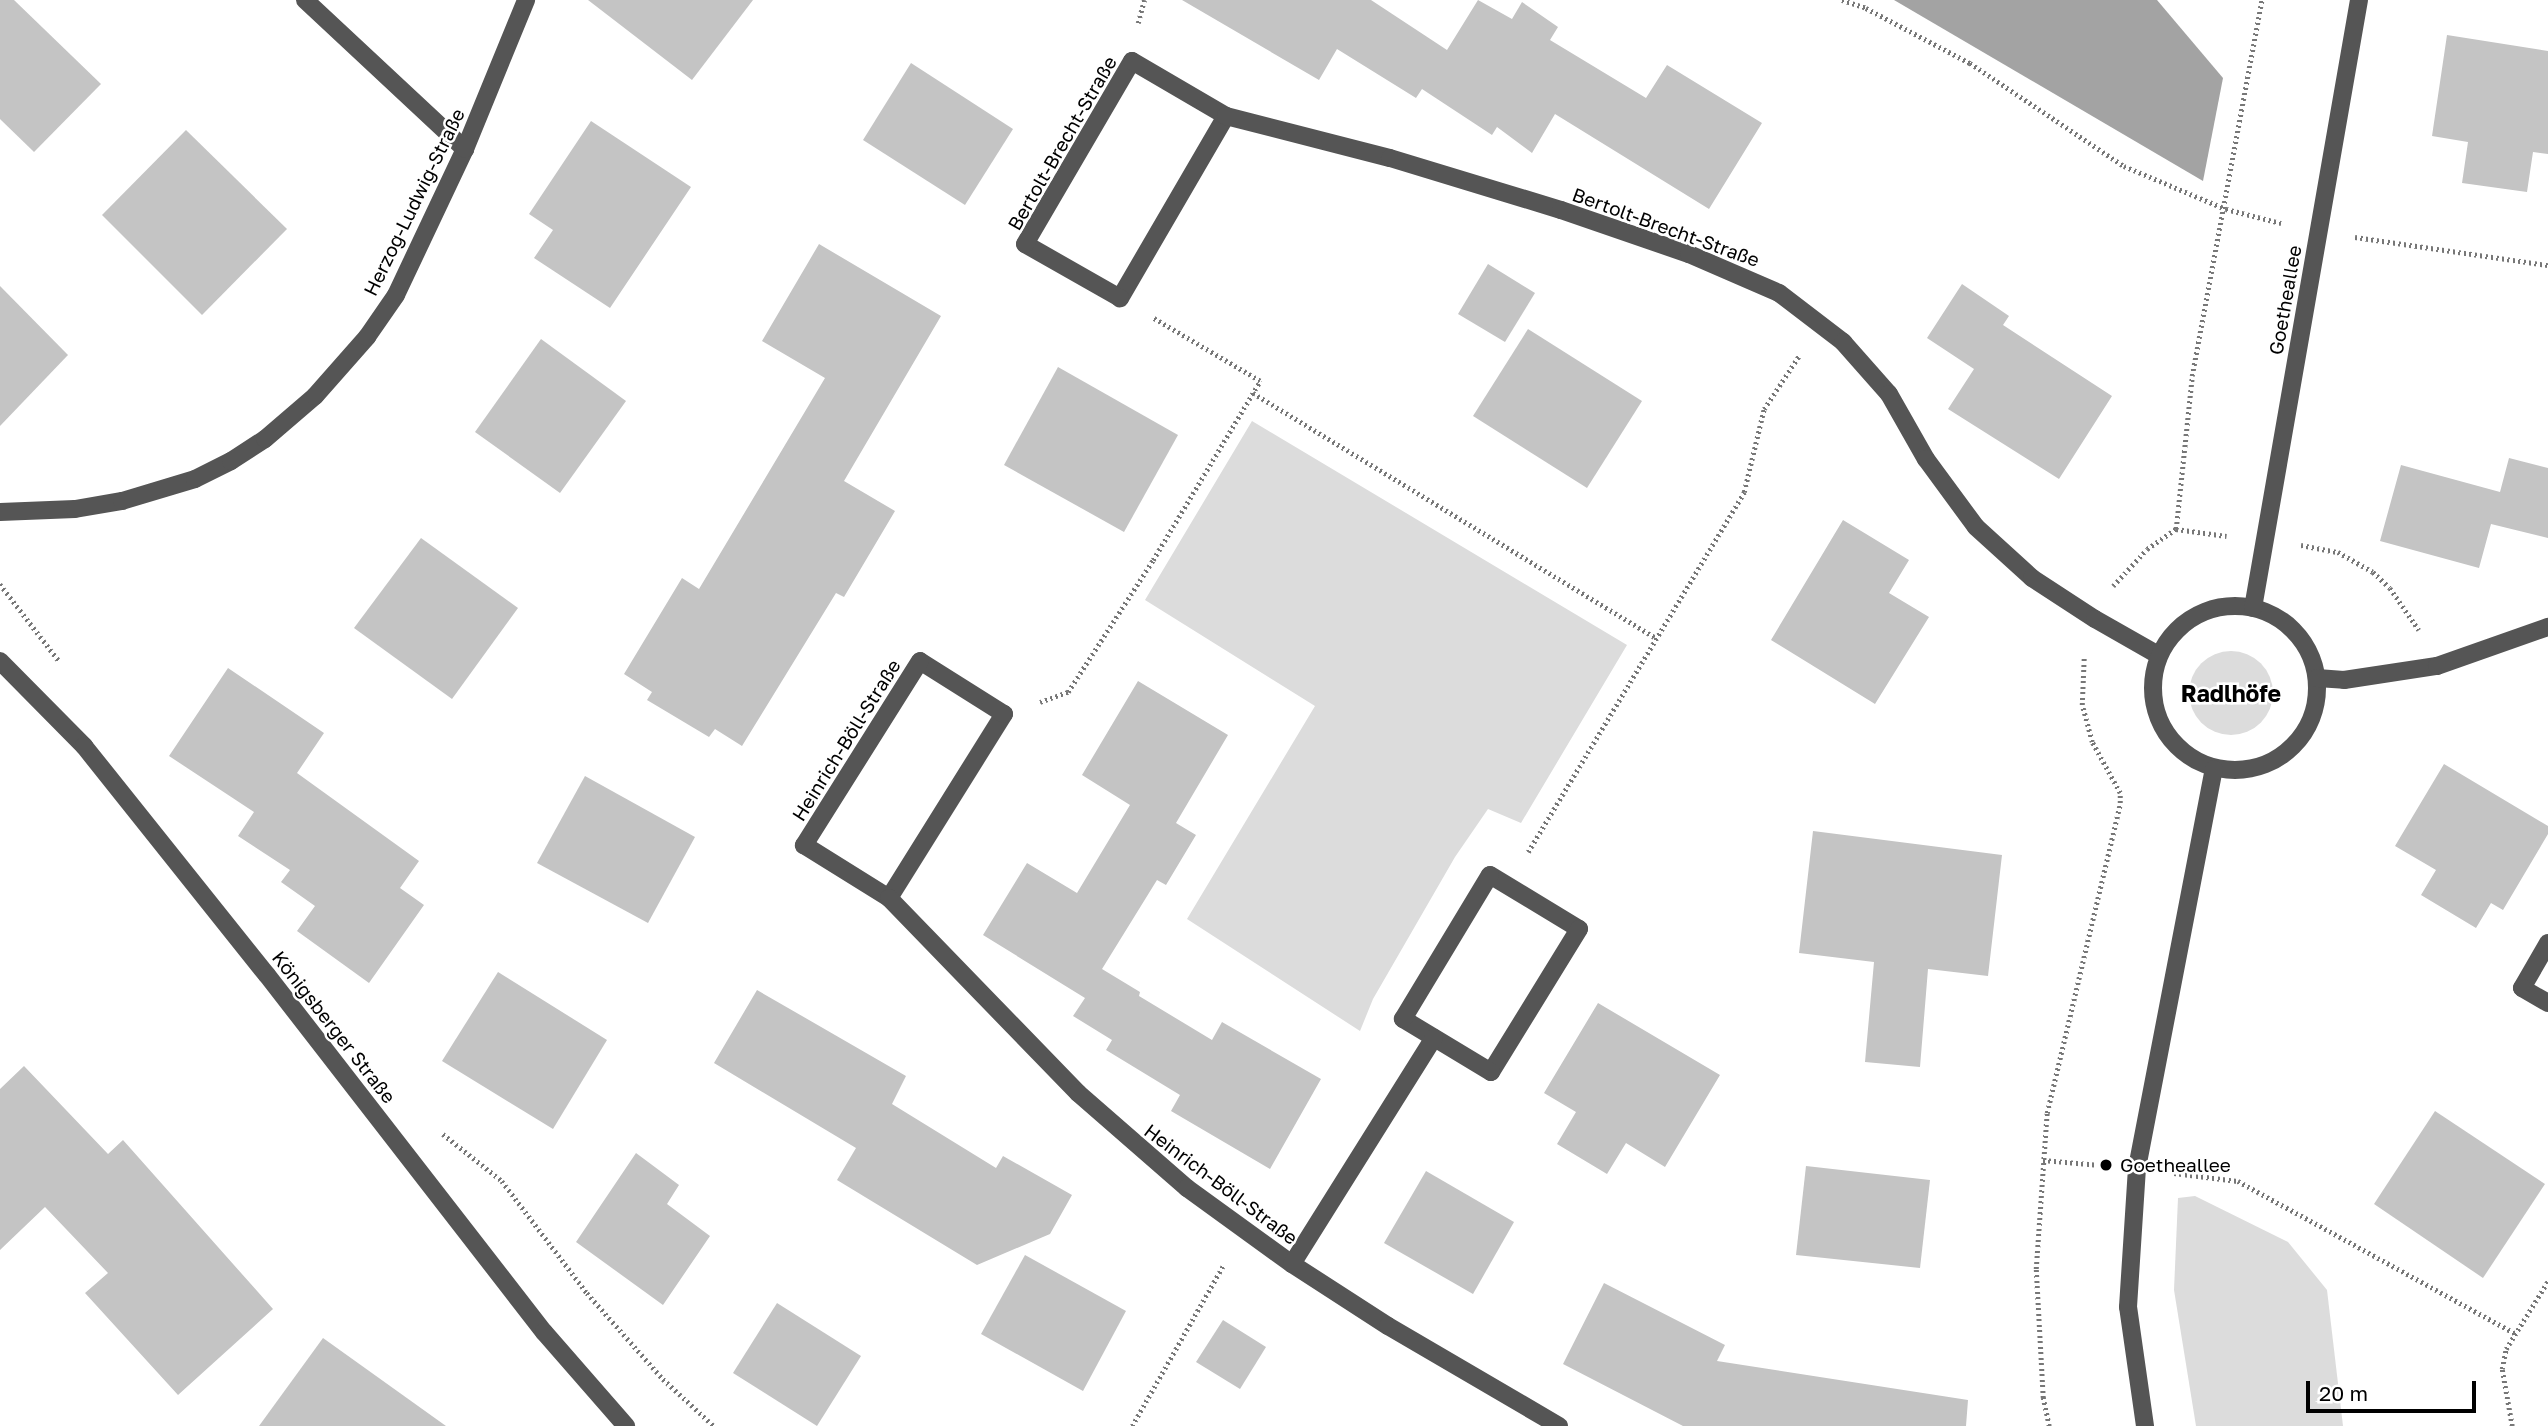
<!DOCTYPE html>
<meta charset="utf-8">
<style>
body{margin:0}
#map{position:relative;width:2548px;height:1426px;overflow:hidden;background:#fff;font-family:"Golos Text",sans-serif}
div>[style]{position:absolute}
.green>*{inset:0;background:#dcdcdc}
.round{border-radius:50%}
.water>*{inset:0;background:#a3a3a3}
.building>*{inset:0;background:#c4c4c4}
.path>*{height:4.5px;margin-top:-2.25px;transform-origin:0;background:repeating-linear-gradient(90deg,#777 0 2px,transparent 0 5.5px)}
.minor>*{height:18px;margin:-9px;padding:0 9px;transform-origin:9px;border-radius:9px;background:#555}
.minor>.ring{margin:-9px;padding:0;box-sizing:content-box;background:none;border:18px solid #555;border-radius:50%}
.dots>*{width:19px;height:19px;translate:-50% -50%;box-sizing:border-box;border:4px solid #fff;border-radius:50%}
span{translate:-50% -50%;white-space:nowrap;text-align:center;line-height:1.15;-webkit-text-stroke:5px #fff;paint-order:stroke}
.street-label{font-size:19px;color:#000}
.poi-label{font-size:19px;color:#000}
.left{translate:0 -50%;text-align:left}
.quarter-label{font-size:23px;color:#000;font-weight:700}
.scale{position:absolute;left:2306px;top:1381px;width:170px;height:32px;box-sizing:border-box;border:4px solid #000;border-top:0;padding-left:9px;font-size:21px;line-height:24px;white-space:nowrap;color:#000;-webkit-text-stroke:5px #fff;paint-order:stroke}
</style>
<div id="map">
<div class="green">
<i style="clip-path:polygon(1252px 421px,1627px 645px,1521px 823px,1488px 809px,1455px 857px,1373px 999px,1360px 1031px,1187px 919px,1315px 706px,1145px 600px)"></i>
<i class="round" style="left:2189px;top:651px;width:84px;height:84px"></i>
<i style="clip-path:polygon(2195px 1196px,2288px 1242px,2327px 1290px,2343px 1426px,2196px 1426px,2174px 1290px,2178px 1198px)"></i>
</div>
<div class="water">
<i style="clip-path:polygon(1894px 0,2157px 0,2223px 78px,2203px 181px)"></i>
</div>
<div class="building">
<i style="clip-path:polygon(0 0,14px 0,101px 84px,34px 152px,0 119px)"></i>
<i style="clip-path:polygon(588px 0,753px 0,692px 80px)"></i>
<i style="clip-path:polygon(1182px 0,1371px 0,1447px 50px,1478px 0,1512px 19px,1522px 2px,1558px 27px,1550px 40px,1646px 98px,1667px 65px,1762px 123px,1709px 209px,1555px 114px,1532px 153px,1497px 127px,1492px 135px,1422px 89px,1416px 98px,1337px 49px,1319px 80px)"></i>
<i style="clip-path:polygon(2447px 35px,2548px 51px,2548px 154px,2533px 152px,2527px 192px,2462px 183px,2468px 142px,2432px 136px)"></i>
<i style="clip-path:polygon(911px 63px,1013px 129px,965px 205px,863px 140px)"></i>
<i style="clip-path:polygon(591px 121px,691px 187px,610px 308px,534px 258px,553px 230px,529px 214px)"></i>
<i style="clip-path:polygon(186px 130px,287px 229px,202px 315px,102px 215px)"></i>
<i style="clip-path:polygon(819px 244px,941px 316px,844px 481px,895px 511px,844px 597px,836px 593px,742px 746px,715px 729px,709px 737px,647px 700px,652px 692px,624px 674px,682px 578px,699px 589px,825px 378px,762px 341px)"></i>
<i style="clip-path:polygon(1488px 264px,1535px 293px,1505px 342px,1458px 314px)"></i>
<i style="clip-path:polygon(1962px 284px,2009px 316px,2003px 325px,2112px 396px,2059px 479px,1948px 409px,1974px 369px,1927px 338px)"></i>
<i style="clip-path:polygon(0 286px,68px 355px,0 426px)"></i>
<i style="clip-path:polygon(1528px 329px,1642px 401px,1587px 488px,1473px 416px)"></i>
<i style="clip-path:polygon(541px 339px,626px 401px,560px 493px,475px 432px)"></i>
<i style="clip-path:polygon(1058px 367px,1178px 435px,1124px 532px,1004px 465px)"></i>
<i style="clip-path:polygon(2509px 458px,2548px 468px,2548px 538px,2491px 524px,2479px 568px,2380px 541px,2401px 465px,2500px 492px)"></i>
<i style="clip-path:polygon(1843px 520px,1909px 560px,1889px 593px,1929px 617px,1875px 704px,1771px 640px)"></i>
<i style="clip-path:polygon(421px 538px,518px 608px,452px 699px,354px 628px)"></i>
<i style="clip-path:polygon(228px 668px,324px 733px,297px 773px,419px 861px,400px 888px,424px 905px,369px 983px,297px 931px,315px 906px,281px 882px,290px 870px,238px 836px,254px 812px,169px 756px)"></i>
<i style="clip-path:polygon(1138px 681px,1228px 735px,1176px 823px,1196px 835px,1166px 885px,1157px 880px,1102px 969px,1140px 992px,1139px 996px,1212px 1040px,1222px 1022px,1321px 1079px,1270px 1169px,1171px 1111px,1180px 1095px,1106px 1050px,1112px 1040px,1073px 1016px,1085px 998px,983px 935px,1027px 863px,1077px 893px,1130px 805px,1082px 775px)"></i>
<i style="clip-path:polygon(2444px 764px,2548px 826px,2548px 834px,2503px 910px,2491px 903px,2476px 928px,2421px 895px,2436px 870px,2395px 846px)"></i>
<i style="clip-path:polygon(585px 776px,695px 837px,648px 923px,537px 863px)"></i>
<i style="clip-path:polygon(1813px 831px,2002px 855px,1988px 976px,1928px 969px,1920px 1067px,1865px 1062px,1874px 962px,1799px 953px)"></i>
<i style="clip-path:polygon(498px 972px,607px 1040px,553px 1129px,442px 1061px)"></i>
<i style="clip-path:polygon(757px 990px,906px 1076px,892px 1104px,996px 1168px,1003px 1156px,1072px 1195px,1050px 1234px,977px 1265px,837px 1180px,856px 1148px,714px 1063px)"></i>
<i style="clip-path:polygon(1598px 1003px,1720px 1075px,1665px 1167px,1626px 1143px,1607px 1174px,1557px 1144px,1576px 1112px,1544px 1093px)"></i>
<i style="clip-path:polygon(24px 1066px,108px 1154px,123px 1140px,273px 1309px,178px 1395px,85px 1293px,108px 1273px,45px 1207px,0 1250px,0 1089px)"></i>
<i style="clip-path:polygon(2435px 1111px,2545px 1184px,2483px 1278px,2374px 1204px)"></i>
<i style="clip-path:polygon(636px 1153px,679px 1185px,667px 1204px,710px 1236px,663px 1305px,576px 1242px)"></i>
<i style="clip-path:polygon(1806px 1166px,1930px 1180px,1920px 1268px,1796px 1255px)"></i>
<i style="clip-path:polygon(1426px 1171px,1514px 1222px,1473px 1294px,1384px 1243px)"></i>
<i style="clip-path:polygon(1025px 1255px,1126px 1311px,1083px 1391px,981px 1334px)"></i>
<i style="clip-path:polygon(1604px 1283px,1725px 1345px,1717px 1361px,1968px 1400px,1966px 1426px,1683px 1426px,1563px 1364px)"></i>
<i style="clip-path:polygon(777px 1303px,861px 1356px,817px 1426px,733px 1373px)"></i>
<i style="clip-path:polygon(1223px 1320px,1266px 1347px,1240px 1389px,1196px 1362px)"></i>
<i style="clip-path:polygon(323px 1338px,446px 1426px,259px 1426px)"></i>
</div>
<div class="path">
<i style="left:1842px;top:0;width:25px;rotate:18deg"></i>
<i style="left:1866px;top:8px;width:118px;rotate:27.9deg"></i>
<i style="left:1970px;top:63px;width:185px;rotate:33.8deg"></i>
<i style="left:2124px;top:166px;width:111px;rotate:22.9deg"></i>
<i style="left:2226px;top:209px;width:57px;rotate:14.3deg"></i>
<i style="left:1138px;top:23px;width:24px;rotate:-75deg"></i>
<i style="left:2355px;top:237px;width:195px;rotate:8.3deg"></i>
<i style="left:1253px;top:393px;width:472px;rotate:31.3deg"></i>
<i style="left:2176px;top:529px;width:51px;rotate:7.8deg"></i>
<i style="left:2301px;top:545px;width:38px;rotate:11deg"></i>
<i style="left:2338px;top:552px;width:40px;rotate:29.7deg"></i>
<i style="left:2373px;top:572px;width:23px;rotate:43deg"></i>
<i style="left:2390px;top:588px;width:51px;rotate:55.4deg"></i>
<i style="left:0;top:584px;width:97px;rotate:52.5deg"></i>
<i style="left:2113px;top:586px;width:50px;rotate:-47.4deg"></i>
<i style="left:2147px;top:549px;width:35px;rotate:-35deg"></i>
<i style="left:2176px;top:529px;width:154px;rotate:-84deg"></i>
<i style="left:2192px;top:376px;width:382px;rotate:-79.5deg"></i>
<i style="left:1040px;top:702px;width:30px;rotate:-20deg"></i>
<i style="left:1068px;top:692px;width:157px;rotate:-57.2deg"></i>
<i style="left:1153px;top:560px;width:209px;rotate:-59.1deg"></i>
<i style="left:1260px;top:381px;width:124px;rotate:-149.5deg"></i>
<i style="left:1528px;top:852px;width:420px;rotate:-59deg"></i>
<i style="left:1744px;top:492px;width:85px;rotate:-76.5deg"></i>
<i style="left:1764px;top:409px;width:64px;rotate:-56.6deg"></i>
<i style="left:443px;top:1134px;width:75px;rotate:38.5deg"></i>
<i style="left:502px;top:1181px;width:141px;rotate:52.8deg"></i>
<i style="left:587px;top:1293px;width:115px;rotate:48.5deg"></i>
<i style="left:663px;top:1379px;width:69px;rotate:42.7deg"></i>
<i style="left:2043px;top:1160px;width:57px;rotate:5deg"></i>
<i style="left:2174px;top:1173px;width:64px;rotate:7.1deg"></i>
<i style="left:2238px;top:1181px;width:316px;rotate:28.8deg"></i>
<i style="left:1132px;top:1426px;width:186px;rotate:-60.4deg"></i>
<i style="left:2049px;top:1426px;width:29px;rotate:-102deg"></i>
<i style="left:2043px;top:1398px;width:129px;rotate:-93.1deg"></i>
<i style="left:2036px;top:1269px;width:156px;rotate:-86deg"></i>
<i style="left:2047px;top:1113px;width:318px;rotate:-76.7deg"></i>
<i style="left:2120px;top:803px;width:10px;rotate:-90deg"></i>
<i style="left:2120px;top:793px;width:58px;rotate:-118.8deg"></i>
<i style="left:2092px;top:742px;width:38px;rotate:-105deg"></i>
<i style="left:2082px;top:705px;width:47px;rotate:-87.6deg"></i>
<i style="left:2512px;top:1426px;width:58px;rotate:-100deg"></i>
<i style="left:2502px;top:1369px;width:20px;rotate:-79deg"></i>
<i style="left:2506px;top:1349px;width:80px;rotate:-58.3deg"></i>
</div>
<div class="minor">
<i style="left:305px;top:0;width:219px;rotate:43deg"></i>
<i style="left:1226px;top:116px;width:211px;rotate:120.2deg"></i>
<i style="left:1120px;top:298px;width:109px;rotate:-150.4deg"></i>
<i style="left:1025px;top:244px;width:212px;rotate:-59.7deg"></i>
<i style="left:1132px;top:61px;width:109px;rotate:30.3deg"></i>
<i style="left:1226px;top:116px;width:169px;rotate:14.4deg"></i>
<i style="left:1390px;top:158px;width:179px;rotate:16.9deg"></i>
<i style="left:1561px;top:210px;width:135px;rotate:19deg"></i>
<i style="left:1689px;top:254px;width:98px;rotate:23.4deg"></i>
<i style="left:1779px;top:293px;width:81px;rotate:37.4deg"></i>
<i style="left:1843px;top:342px;width:69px;rotate:48.5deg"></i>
<i style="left:1889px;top:394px;width:75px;rotate:60.4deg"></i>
<i style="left:1926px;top:459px;width:84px;rotate:53.7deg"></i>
<i style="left:1976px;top:527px;width:76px;rotate:42.3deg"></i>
<i style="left:2032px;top:578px;width:75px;rotate:33.1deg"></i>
<i style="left:2095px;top:619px;width:73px;rotate:29.7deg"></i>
<i style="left:0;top:512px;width:75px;rotate:-2.3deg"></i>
<i style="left:75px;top:509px;width:48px;rotate:-9.7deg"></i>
<i style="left:122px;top:501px;width:76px;rotate:-16.8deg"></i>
<i style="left:195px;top:479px;width:40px;rotate:-26.6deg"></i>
<i style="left:231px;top:461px;width:40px;rotate:-32.9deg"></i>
<i style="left:265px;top:439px;width:66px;rotate:-40.7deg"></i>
<i style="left:315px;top:396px;width:79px;rotate:-48.6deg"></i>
<i style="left:367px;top:337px;width:51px;rotate:-55.4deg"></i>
<i style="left:396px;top:295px;width:161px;rotate:-64.7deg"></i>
<i style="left:465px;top:149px;width:161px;rotate:-67.7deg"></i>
<i class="ring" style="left:2153px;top:606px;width:146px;height:146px"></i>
<i style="left:2253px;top:608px;width:617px;rotate:-80.11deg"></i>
<i style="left:0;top:661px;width:120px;rotate:45.3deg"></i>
<i style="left:84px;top:746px;width:293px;rotate:51.4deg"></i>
<i style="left:267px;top:975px;width:452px;rotate:52.2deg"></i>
<i style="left:544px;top:1332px;width:125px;rotate:48.9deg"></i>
<i style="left:2317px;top:678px;width:27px;rotate:4deg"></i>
<i style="left:2344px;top:680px;width:94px;rotate:-8.6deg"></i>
<i style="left:2437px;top:666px;width:118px;rotate:-19.4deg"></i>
<i style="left:1490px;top:875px;width:104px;rotate:31.2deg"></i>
<i style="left:1579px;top:929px;width:168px;rotate:121.6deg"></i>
<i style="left:1491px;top:1072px;width:103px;rotate:-148.9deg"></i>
<i style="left:1403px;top:1019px;width:168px;rotate:-58.9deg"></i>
<i style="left:889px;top:898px;width:217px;rotate:-58deg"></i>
<i style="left:1004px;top:714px;width:99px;rotate:-147.8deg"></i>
<i style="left:920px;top:661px;width:218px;rotate:122.2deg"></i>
<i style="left:804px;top:845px;width:100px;rotate:31.9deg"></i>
<i style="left:889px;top:898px;width:272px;rotate:45.9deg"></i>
<i style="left:1078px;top:1093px;width:145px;rotate:41.1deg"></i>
<i style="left:1187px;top:1188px;width:130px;rotate:35.9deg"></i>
<i style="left:1292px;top:1264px;width:114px;rotate:32.9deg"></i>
<i style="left:1388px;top:1326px;width:198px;rotate:30.3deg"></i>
<i style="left:2548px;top:943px;width:52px;rotate:120deg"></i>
<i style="left:2522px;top:988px;width:30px;rotate:30deg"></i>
<i style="left:1292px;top:1264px;width:267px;rotate:-57.9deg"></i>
<i style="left:2145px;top:1426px;width:120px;rotate:-98.1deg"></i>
<i style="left:2128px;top:1307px;width:139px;rotate:-86.3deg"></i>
<i style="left:2137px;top:1168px;width:406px;rotate:-79.1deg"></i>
</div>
<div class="dots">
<i style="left:2106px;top:1165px;background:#000"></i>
</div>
<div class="street-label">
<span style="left:1062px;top:143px;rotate:-60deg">Bertolt-Brecht-Straße</span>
<span style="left:414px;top:202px;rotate:-64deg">Herzog-Ludwig-Straße</span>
<span style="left:1666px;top:227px;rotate:20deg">Bertolt-Brecht-Straße</span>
<span style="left:2285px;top:300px;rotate:-80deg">Goetheallee</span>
<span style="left:846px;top:740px;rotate:-58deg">Heinrich-Böll-Straße</span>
<span style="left:334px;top:1027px;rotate:52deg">Königsberger Straße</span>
<span style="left:1221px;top:1184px;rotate:37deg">Heinrich-Böll-Straße</span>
</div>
<div class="poi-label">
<span class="left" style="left:2120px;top:1165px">Goetheallee</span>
</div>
<div class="quarter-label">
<span style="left:2231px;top:693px">Radlhöfe</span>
</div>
<div class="scale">20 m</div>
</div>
